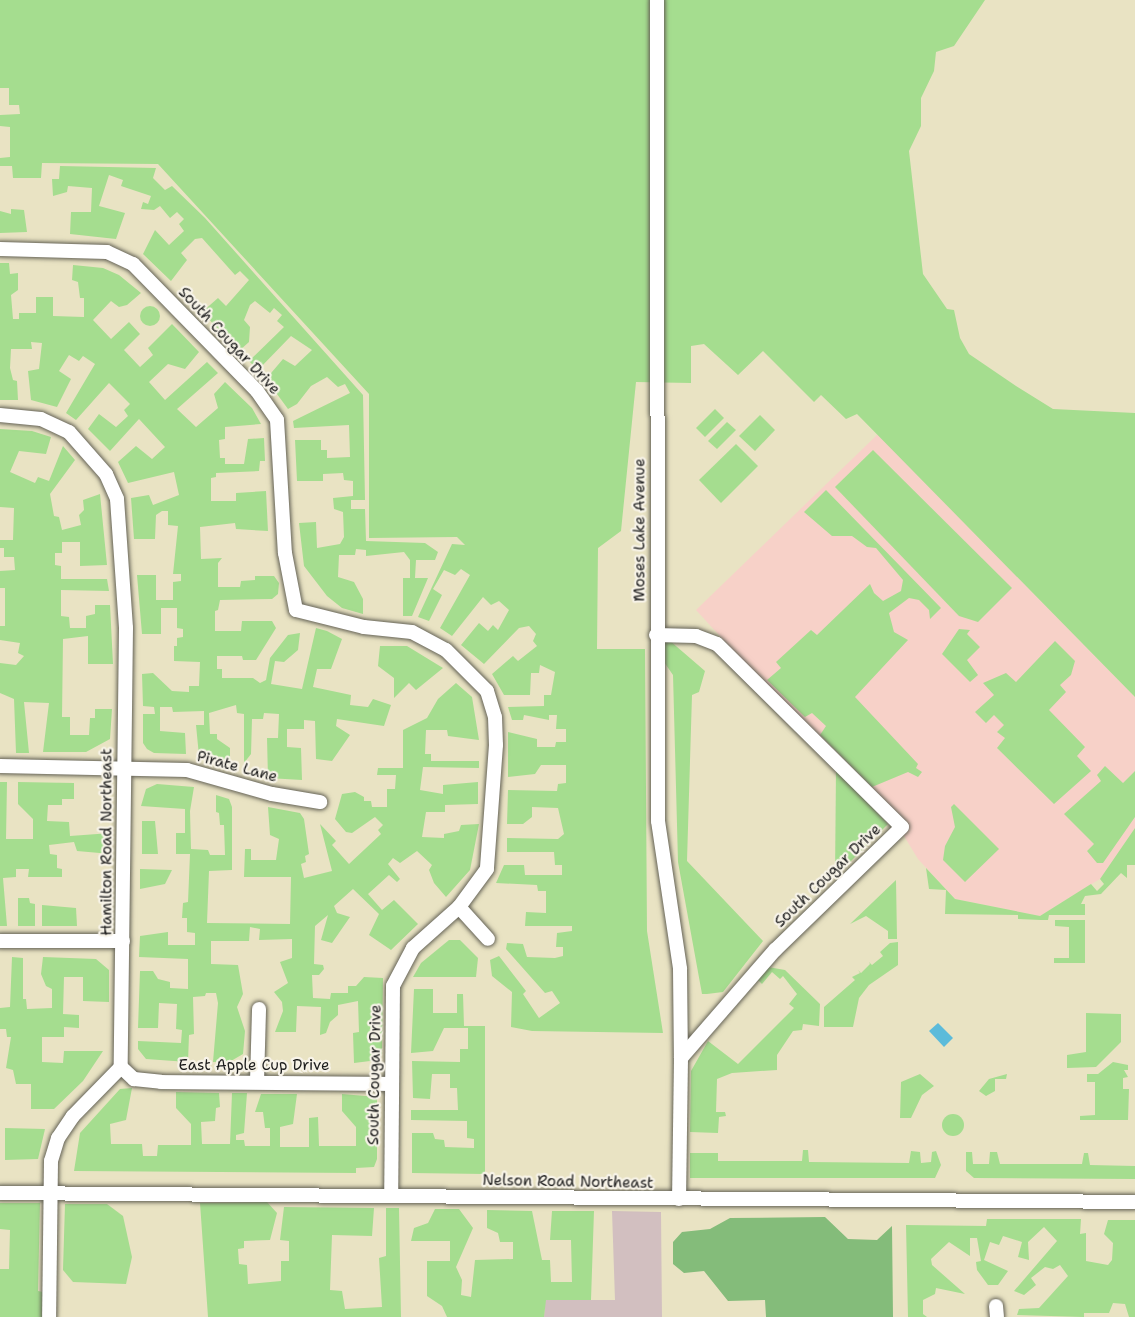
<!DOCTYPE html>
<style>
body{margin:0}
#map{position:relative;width:1135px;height:1317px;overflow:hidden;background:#e9e3c3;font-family:"Shantell Sans",sans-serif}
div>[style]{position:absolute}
.built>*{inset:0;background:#f7d1c8}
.industrial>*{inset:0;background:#d2bfc0}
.green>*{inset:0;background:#a5dd8f}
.round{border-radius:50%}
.forest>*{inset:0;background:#84bc7a}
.water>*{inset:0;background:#5cbbda}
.roads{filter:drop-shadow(0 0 2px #646256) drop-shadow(0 0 2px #646256)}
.minor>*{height:14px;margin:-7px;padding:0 7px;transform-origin:7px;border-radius:7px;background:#fff}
span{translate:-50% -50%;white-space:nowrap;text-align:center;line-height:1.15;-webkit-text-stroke:4.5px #f7f3e8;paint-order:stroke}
.street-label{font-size:15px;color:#1c1c1c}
</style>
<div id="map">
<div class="built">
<i style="clip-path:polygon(878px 434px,1135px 697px,1135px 828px,1103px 877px,1040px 916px,955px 899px,918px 859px,904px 836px,696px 610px)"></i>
</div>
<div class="industrial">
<i style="clip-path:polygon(612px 1211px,661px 1212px,662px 1317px,544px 1317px,545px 1300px,615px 1300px)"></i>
</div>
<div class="green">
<i style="clip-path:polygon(0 0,985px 0,954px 46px,936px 52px,934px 71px,921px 98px,921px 126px,909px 151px,923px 274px,947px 309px,954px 310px,960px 338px,969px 354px,1016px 386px,1053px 409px,1135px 413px,1135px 697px,857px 414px,846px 419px,821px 395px,814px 402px,763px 351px,738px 375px,704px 344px,691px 346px,691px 383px,636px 382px,621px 531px,598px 548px,597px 649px,645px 649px,647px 931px,663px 1033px,532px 1031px,511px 1027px,512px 992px,492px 976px,490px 960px,499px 956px,526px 991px,523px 994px,539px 1018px,560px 1003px,552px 991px,545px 993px,506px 949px,507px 943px,523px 944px,527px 957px,555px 958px,563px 956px,563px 947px,556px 947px,557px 933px,572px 931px,572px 926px,525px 926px,526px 912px,546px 913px,546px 891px,538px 891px,537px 885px,496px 883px,504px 865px,524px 865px,525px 875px,562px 875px,562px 865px,555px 865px,554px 852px,507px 852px,507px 838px,558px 839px,564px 834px,558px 808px,532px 807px,532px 817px,523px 824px,507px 824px,508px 790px,557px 791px,558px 784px,566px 783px,566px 765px,541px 765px,535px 774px,508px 777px,508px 732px,537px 739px,537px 747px,555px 747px,556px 742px,566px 742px,566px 729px,556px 729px,557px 715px,549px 715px,549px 720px,524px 715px,523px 720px,512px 720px,508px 707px,544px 706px,544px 695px,551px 695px,555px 672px,540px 665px,539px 673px,531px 673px,530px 695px,504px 695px,492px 674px,513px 656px,518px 661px,537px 646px,533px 641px,536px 634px,529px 626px,519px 628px,484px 664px,461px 645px,479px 623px,488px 631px,493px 625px,498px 630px,509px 610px,499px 601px,491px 605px,483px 597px,452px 636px,440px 628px,470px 575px,461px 569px,455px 575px,444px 570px,433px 589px,442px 595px,429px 621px,418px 617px,452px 544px,465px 545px,457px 537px,369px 538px,369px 394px,158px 164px,42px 163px,41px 178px,13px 178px,12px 166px,0 166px,0 158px,10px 157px,10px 127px,0 126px,0 115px,20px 114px,19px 105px,9px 105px,9px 88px,0 88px)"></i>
<i style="clip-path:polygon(60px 166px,156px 168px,153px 178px,165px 190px,172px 186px,205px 218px,363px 395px,365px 500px,351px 500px,351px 509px,365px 509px,366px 541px,425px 543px,438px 552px,435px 560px,416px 560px,415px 578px,428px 578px,412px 616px,403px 616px,403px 578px,410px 578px,410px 560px,404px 552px,366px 556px,366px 550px,356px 549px,355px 555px,339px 555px,338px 577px,354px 582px,363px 599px,363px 614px,342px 608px,327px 596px,304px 566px,299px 523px,316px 522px,317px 548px,340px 544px,344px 537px,343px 512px,334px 509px,333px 498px,353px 496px,353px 481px,344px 480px,343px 473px,323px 474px,323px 481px,297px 481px,295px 440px,321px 440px,321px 450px,327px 450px,327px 458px,350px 457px,349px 425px,294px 428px,293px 421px,350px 393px,345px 384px,338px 387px,327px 377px,311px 386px,297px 404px,288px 409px,266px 379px,283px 359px,295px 366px,312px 350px,291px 336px,258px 370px,249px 361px,284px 327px,277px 321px,282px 315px,274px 308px,270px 313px,255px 301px,250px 305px,244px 320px,250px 327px,249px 342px,239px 351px,202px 312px,218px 298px,226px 306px,249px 280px,240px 271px,235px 275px,202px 238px,195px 239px,181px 253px,187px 260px,171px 281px,143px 254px,155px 230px,169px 245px,184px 231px,179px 224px,184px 219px,177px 212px,170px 218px,160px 206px,154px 210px,141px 209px,143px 202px,148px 204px,151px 196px,121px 186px,123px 180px,109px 175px,99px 206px,125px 213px,116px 239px,70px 234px,71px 212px,91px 212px,92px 188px,68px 186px,67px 192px,53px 196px,52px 179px,59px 179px)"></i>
<i style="clip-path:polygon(11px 209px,24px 210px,27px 232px,0 233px,0 211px,11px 214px)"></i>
<i style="clip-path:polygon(0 263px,9px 263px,10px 274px,18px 273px,18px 290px,11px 295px,13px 319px,19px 319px,19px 313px,36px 313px,36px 297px,53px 297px,53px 316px,84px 317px,84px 298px,80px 298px,78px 282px,72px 280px,73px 265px,103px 268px,119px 275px,141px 293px,127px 305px,119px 307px,111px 301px,93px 320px,111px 339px,129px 322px,140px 334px,124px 350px,140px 367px,153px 355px,148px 348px,172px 324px,199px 352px,185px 369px,168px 364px,149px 382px,165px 400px,207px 362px,218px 373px,177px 409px,196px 427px,218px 408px,214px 394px,225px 382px,252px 408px,261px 424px,225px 427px,225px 439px,219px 440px,220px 458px,225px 458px,225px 464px,244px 464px,248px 439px,264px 438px,265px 461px,260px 461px,259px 471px,216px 473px,216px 477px,211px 478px,211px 501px,236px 501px,236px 493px,266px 491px,268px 531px,236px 529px,235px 523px,200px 527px,201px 559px,222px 558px,218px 563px,218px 587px,240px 587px,241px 581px,255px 580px,255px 576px,274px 576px,279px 583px,278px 594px,272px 599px,220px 600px,218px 610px,215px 611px,215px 631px,241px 631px,242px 621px,272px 621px,276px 628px,256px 660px,243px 660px,242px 656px,217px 656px,217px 669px,222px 669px,222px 678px,253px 678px,260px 683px,266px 680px,270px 658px,288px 635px,300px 633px,298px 650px,284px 662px,275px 661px,271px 684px,302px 689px,316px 628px,327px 631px,342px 639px,331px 669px,317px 669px,313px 687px,351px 695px,350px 705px,368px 707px,373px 699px,391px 705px,384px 726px,337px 719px,336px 726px,350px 735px,332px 761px,316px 759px,315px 721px,304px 720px,304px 729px,287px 729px,287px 747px,301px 748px,302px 780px,268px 778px,267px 738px,278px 738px,279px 714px,264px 713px,263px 719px,252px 719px,251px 754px,244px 763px,244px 714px,237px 713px,236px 705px,209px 713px,210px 734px,217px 734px,217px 739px,230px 748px,230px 766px,199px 756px,196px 725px,204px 725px,204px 711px,173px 712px,172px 707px,160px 707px,160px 731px,185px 733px,186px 754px,154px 753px,147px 749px,143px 743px,143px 714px,155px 714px,154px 707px,143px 706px,142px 674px,153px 673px,172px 691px,189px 692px,189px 686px,199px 686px,200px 662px,174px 661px,174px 646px,177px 646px,177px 638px,183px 637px,183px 629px,177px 628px,177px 608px,161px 608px,161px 634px,142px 634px,137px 575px,156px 575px,156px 600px,173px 600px,173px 582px,181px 581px,181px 574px,173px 574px,178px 526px,168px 525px,168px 511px,162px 511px,156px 515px,155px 539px,134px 539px,131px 498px,149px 495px,153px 505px,179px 495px,174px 472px,128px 483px,118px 462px,136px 446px,152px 459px,165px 447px,139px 419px,110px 451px,88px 429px,99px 414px,116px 427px,128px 416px,124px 410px,130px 404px,109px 383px,76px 420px,66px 413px,95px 364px,83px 356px,79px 361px,69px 355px,59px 371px,71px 379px,57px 407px,31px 400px,28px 371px,39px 369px,42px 343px,31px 342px,32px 349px,11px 349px,10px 368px,13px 380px,17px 381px,18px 400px,0 400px)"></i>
<i class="round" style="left:140px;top:306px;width:20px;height:20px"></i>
<i style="clip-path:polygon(715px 409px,724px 418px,705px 437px,696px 428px)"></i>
<i style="clip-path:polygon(760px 415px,775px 430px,755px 451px,739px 436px)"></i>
<i style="clip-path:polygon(727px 422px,736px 430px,717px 449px,708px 441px)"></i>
<i style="clip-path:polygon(0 429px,32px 431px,51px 437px,46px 454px,19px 451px,10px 472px,35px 483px,38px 477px,49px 481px,63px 446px,75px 460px,50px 494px,54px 516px,59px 517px,62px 530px,81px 525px,79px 515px,84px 510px,83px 500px,100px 494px,107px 565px,80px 566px,80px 542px,62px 542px,62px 553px,55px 553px,55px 565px,61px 566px,61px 579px,107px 579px,109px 591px,61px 590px,61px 616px,69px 617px,70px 628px,86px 628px,86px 616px,95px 614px,95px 605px,110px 605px,113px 664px,88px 664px,88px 636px,63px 639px,62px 717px,70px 717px,70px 735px,89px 735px,90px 718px,95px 718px,95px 709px,112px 709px,110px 739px,86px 752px,43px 752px,49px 703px,24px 702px,29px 753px,16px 753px,14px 699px,0 693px,0 663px,16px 665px,24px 656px,18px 653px,20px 643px,0 640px,0 626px,5px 626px,5px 588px,0 588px,0 571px,15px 570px,14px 557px,4px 557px,4px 548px,0 548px,0 540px,13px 540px,14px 508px,0 507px)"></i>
<i style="clip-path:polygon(736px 444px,758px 466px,721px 503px,699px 480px)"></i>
<i style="clip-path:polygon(873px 450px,1012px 588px,978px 622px,959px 616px,835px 487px)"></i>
<i style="clip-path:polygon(826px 490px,941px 608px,930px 619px,929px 610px,919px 600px,909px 598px,889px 613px,894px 632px,908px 640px,855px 697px,918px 764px,916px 768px,922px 772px,918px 777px,908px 772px,872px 787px,820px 735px,826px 726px,812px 713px,805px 717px,767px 680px,781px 668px,776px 662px,811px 630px,817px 635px,870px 584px,874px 593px,883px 601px,901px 591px,903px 580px,876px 548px,867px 547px,852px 536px,832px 536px,804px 512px)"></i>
<i style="clip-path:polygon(959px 629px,970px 630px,967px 634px,980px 647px,967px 660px,978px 675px,970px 682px,942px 654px)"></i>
<i style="clip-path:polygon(669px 640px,705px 671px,699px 692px,692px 695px,687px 861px,763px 941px,723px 992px,707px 994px,702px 994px,678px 862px,673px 675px,664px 662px,665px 643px)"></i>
<i style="clip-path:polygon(1055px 641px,1075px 661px,1071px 675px,1060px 685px,1066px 692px,1049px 710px,1085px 747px,1077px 756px,1091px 771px,1054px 804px,997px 748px,1005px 738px,997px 732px,1004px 725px,994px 715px,986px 723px,975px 712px,994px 695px,983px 683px,1006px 673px,1016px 682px)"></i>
<i style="clip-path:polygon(380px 646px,407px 646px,443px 668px,416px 690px,409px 683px,394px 698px,394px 678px,378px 666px)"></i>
<i style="clip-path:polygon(456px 683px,472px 697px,479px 740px,448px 736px,447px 730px,426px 730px,425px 754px,431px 754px,431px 761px,479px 761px,479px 768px,423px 767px,420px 790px,443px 794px,443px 785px,478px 782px,478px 804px,445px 805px,445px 812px,426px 812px,422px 837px,444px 838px,444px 834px,459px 831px,461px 825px,479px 824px,470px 870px,446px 897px,434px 883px,429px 870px,432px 865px,417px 851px,400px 863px,393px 858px,388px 864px,400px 879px,397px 882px,389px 875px,368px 894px,382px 910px,394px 900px,418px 924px,391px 950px,369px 935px,379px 914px,353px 889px,334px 906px,337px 913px,350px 917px,332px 943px,321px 940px,328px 915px,315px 926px,314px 964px,323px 965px,324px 969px,319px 975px,312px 975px,313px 998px,330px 999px,331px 993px,348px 993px,348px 986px,356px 986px,364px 977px,383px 978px,382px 1054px,378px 1060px,354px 1063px,353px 1033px,359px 1032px,358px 1001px,338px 1005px,338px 1015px,330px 1022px,326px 1033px,320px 1035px,321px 1007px,297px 1006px,296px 1032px,275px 1032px,283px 1011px,282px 1002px,274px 992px,288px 983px,280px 962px,292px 958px,292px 939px,259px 940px,260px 929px,250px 927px,249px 941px,211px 941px,211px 964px,238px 965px,243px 994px,237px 1007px,245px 1031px,243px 1054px,231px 1061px,213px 1062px,218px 1003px,216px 993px,206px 993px,205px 996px,193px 997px,194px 1034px,189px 1035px,188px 1062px,146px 1059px,138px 1049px,138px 1041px,181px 1043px,182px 1030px,176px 1029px,177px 1004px,159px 1003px,158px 1028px,138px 1028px,140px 971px,153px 971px,158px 979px,170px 982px,170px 988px,188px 989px,188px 959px,139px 957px,140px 936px,168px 932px,168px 945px,195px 945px,195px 933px,187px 932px,187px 918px,182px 918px,183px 903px,188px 902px,190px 854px,176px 854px,176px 833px,185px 833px,185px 809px,141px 806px,146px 789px,157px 784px,194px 787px,190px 811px,191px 849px,208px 850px,210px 855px,225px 855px,224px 825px,220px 825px,219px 813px,216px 812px,216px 795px,229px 799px,232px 807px,232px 870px,209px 871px,207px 923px,290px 924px,291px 877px,244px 877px,245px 849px,251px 849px,251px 860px,276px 860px,279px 839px,270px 835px,268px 807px,300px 813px,304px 819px,309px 854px,305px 856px,306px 862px,301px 864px,304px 878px,332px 871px,320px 824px,336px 841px,332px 845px,349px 864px,381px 834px,378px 830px,383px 825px,375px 817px,352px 833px,346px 832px,335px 819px,342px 794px,355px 792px,364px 797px,364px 801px,371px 801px,372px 807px,387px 807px,387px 789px,395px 789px,396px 775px,377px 775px,378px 768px,403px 768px,403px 730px,427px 718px,438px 699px)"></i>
<i style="clip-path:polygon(1105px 766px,1123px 783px,1135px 771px,1135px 817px,1103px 863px,1097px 863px,1087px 851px,1094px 844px,1064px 814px,1101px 781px,1097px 775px)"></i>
<i style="clip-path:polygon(836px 770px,888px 824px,835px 877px)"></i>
<i style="clip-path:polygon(0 782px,7px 782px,6px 839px,33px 839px,33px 819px,18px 804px,18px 782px,74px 783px,74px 799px,62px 799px,62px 805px,48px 805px,47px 821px,69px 822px,70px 836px,111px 833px,111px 854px,77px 851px,74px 842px,49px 845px,50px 854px,57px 855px,57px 868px,62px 869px,62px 877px,28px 877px,29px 869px,16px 869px,16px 877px,3px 878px,7px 926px,0 926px)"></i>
<i style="clip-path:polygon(954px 804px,999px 849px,965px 882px,943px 860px,945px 846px,955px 827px,951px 807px)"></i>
<i style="clip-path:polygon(142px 821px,155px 821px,158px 854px,142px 854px)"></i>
<i style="clip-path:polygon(1135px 828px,1135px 865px,1127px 865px,1127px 878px,1121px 873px,1101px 894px,1085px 896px,1081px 904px,1085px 904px,1085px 915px,1049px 915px,1048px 920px,1041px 920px,1018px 919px,1018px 915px,945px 914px,946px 890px,929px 889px,926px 868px,955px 899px,1040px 916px,1091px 884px,1097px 891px,1104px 884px,1100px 879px)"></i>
<i style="clip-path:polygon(140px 869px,172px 870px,165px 884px,140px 889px)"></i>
<i style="clip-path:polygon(896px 880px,897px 939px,888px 939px,888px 931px,866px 916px,850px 924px)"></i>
<i style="clip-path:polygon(18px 898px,29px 898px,30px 903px,35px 904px,35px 926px,18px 926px)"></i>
<i style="clip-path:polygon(42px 905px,76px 908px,77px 926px,42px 926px)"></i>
<i style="clip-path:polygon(1055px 920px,1085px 920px,1085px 963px,1054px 963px,1054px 958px,1069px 958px,1069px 927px,1055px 926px)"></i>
<i style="clip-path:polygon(449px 940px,460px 940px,478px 958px,476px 977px,413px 977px,421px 963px)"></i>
<i style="clip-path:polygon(898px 942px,898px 965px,869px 985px,859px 998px,853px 1027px,824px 1027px,824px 1007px,855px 980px,852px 977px,860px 973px,858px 970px,861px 973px,870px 964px,869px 962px,872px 965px,883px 956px,880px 952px,890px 943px)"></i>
<i style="clip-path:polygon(12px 957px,23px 958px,23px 999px,26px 999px,27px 1009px,52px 1008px,52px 989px,46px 986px,41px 974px,43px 957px,96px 959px,109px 970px,109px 1002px,83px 1001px,83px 977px,64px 977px,63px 1014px,79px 1015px,79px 1028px,64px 1027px,64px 1037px,42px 1037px,42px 1062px,63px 1063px,64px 1051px,103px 1051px,83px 1081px,54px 1109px,31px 1109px,31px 1084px,16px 1084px,13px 1070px,6px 1068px,11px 1037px,7px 1037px,6px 1029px,0 1029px,0 1008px,10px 1007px)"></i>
<i style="clip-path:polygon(768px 967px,785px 970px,820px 1004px,819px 1026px,803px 1024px,802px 1030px,793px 1031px,777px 1055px,777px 1070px,732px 1073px,717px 1079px,716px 1112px,725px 1112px,726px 1116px,719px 1117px,718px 1133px,690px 1132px,691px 1071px,708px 1041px,738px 1064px,794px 1008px,789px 1004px,797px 994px,783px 976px,780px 979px,772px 972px,762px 984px,758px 980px)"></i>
<i style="clip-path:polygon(414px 989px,433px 989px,433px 1013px,457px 1013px,457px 994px,463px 994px,464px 1026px,485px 1026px,485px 1174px,412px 1173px,412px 1133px,433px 1133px,435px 1139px,444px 1140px,445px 1147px,474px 1148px,474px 1139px,467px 1138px,467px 1121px,411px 1120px,411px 1110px,458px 1110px,457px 1088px,450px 1088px,450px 1074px,432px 1074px,430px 1099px,413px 1098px,412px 1061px,460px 1062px,460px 1049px,468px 1049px,468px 1028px,444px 1028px,433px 1051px,411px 1053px)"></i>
<i style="clip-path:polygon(1086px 1013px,1121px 1014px,1121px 1042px,1096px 1067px,1067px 1068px,1067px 1055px,1086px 1052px)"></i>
<i style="clip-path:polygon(1113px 1062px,1128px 1065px,1128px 1070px,1124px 1070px,1128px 1077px,1123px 1078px,1123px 1089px,1129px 1089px,1128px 1120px,1080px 1120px,1080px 1116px,1095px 1115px,1095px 1082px,1087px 1082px,1087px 1074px,1098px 1074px)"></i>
<i style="clip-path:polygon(920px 1074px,934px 1086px,922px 1095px,911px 1118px,900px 1118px,901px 1082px)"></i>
<i style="clip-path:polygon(1007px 1074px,1006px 1079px,995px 1079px,995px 1091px,986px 1096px,979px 1091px,989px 1079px)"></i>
<i style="clip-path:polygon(132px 1088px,126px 1120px,110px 1124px,111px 1144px,142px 1144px,143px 1156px,157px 1156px,158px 1145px,191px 1145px,191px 1124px,176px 1108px,176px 1092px,219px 1093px,220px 1107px,216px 1108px,215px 1121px,201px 1122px,202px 1144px,230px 1144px,232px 1093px,247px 1093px,244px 1133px,236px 1135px,236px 1140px,244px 1140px,245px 1146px,270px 1146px,270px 1128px,265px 1128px,263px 1112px,255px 1112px,261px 1094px,297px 1094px,293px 1124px,280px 1127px,280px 1147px,309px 1147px,309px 1118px,318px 1117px,319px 1146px,356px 1146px,356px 1127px,342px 1111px,342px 1094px,377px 1097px,377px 1159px,374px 1167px,356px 1168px,356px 1173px,74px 1171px,80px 1133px,120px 1089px)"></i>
<i class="round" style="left:942px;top:1114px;width:22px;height:22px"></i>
<i style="clip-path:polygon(5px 1128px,45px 1129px,38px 1159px,5px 1160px)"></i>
<i style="clip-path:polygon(803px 1150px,808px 1150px,809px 1162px,909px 1163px,911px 1151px,920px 1152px,921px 1163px,931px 1162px,932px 1152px,936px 1151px,941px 1165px,935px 1178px,690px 1178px,690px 1153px,718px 1153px,718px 1161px,802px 1161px)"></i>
<i style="clip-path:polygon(966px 1152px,972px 1152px,973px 1164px,989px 1164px,990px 1152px,997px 1152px,1000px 1164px,1082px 1164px,1084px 1153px,1088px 1153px,1090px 1165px,1135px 1166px,1135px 1179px,974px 1178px,966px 1171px)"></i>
<i style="clip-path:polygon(267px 1202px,277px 1213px,270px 1240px,244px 1241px,244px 1248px,238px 1249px,239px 1264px,247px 1265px,248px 1284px,281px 1281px,281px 1261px,289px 1261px,289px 1241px,280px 1240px,284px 1207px,374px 1208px,372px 1236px,332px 1235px,330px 1290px,342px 1291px,345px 1309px,382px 1307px,379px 1258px,386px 1256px,386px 1208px,399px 1208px,401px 1317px,208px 1317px,200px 1203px)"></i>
<i style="clip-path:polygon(0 1203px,40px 1203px,38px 1291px,43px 1292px,43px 1317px,0 1317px,0 1269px,9px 1269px,10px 1230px,0 1229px)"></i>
<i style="clip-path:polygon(65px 1204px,107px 1204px,123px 1216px,132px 1257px,126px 1284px,73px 1282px,63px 1270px)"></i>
<i style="clip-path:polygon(435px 1209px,459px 1209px,473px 1228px,456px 1267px,462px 1280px,461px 1295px,471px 1297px,475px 1260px,513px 1259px,513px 1242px,500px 1242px,498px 1233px,487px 1228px,487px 1210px,532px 1211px,542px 1260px,550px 1260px,551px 1282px,572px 1282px,571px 1240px,550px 1240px,552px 1211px,594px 1211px,591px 1300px,546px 1300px,544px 1317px,447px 1317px,442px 1306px,427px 1296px,427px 1261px,450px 1261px,450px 1241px,411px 1241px,414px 1228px,428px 1223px)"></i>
<i style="clip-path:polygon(987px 1219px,1081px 1219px,1080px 1234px,1086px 1233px,1086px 1261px,1108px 1265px,1112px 1260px,1113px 1243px,1104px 1234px,1108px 1220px,1135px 1220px,1135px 1317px,1129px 1317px,1125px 1304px,1113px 1303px,1109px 1313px,1084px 1313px,1084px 1317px,1017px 1315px,1019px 1309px,1039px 1308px,1068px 1276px,1060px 1265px,1053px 1269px,1045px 1267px,1031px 1278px,1036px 1285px,1024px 1295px,1014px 1291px,1057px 1241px,1044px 1227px,1028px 1242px,1029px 1260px,1018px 1257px,1022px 1242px,1003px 1236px,999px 1245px,990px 1242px,984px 1260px,1008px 1271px,998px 1285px,988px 1285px,977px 1270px,976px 1262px,981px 1261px,977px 1238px,970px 1238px,970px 1256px,949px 1242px,931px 1259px,932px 1265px,965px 1294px,936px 1288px,935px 1294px,923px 1300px,923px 1314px,927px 1317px,908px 1317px,906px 1225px,986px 1226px)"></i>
</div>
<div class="forest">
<i style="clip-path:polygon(825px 1217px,848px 1239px,877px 1240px,892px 1226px,893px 1317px,766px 1317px,765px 1300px,728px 1301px,704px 1271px,684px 1273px,673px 1264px,673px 1242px,682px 1232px,710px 1229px,730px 1218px)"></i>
</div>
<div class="water">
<i style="clip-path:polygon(938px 1023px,953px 1038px,944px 1047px,929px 1031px)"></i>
</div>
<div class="roads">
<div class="minor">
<i style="left:657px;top:0;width:821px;rotate:89.93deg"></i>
<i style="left:658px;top:821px;width:150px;rotate:81.5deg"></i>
<i style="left:680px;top:969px;width:89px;rotate:89.4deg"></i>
<i style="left:0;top:249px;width:107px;rotate:1.6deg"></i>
<i style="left:107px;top:252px;width:29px;rotate:25deg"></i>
<i style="left:133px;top:264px;width:177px;rotate:45.7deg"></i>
<i style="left:257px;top:391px;width:35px;rotate:55deg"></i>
<i style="left:277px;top:420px;width:133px;rotate:86.6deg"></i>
<i style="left:285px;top:553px;width:58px;rotate:79.1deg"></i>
<i style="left:296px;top:610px;width:70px;rotate:14deg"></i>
<i style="left:364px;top:627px;width:48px;rotate:5.9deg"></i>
<i style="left:412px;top:632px;width:38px;rotate:28deg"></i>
<i style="left:446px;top:650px;width:58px;rotate:45deg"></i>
<i style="left:487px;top:691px;width:27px;rotate:73deg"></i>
<i style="left:495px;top:717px;width:28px;rotate:88deg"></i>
<i style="left:496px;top:745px;width:124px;rotate:94.2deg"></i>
<i style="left:487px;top:869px;width:47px;rotate:126.4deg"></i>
<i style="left:459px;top:907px;width:62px;rotate:138.3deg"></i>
<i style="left:413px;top:948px;width:43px;rotate:117.8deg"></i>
<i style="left:393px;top:986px;width:210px;rotate:90.5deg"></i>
<i style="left:0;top:415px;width:41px;rotate:5.6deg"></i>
<i style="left:41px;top:419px;width:31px;rotate:25deg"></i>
<i style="left:69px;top:432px;width:56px;rotate:48.6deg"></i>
<i style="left:106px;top:474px;width:27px;rotate:66deg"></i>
<i style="left:117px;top:499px;width:129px;rotate:86deg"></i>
<i style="left:126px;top:628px;width:439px;rotate:90.7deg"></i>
<i style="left:121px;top:1067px;width:69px;rotate:134.4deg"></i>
<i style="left:73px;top:1116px;width:27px;rotate:124deg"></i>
<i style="left:58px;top:1138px;width:24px;rotate:107deg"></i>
<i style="left:51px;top:1161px;width:156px;rotate:90.7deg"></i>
<i style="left:656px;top:635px;width:40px;rotate:1.4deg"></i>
<i style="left:696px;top:636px;width:22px;rotate:21deg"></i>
<i style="left:717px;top:644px;width:260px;rotate:44.7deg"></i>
<i style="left:902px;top:827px;width:177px;rotate:135.9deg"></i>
<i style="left:775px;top:950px;width:143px;rotate:131deg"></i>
<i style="left:681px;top:1058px;width:141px;rotate:90.8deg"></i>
<i style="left:0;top:766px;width:187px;rotate:1.2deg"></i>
<i style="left:187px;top:770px;width:88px;rotate:15.8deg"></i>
<i style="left:272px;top:794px;width:49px;rotate:9.5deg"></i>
<i style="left:459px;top:907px;width:43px;rotate:47.8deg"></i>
<i style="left:0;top:941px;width:123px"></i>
<i style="left:121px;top:1067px;width:18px;rotate:43deg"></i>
<i style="left:134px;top:1079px;width:27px;rotate:6deg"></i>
<i style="left:161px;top:1082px;width:229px;rotate:0.5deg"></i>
<i style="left:257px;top:1082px;width:73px;rotate:-88.4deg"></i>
<i style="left:0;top:1193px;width:1135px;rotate:0.45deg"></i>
<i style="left:996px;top:1306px;width:11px;rotate:85deg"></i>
</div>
</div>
<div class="street-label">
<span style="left:229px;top:341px;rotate:47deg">South Cougar Drive</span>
<span style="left:640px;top:530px;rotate:-90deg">Moses Lake Avenue</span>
<span style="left:237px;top:767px;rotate:15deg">Pirate Lane</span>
<span style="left:107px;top:842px;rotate:-90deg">Hamilton Road Northeast</span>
<span style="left:828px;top:876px;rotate:-44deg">South Cougar Drive</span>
<span style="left:254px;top:1066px">East Apple Cup Drive</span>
<span style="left:375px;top:1075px;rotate:-89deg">South Cougar Drive</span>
<span style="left:568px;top:1182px;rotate:1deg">Nelson Road Northeast</span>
</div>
</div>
